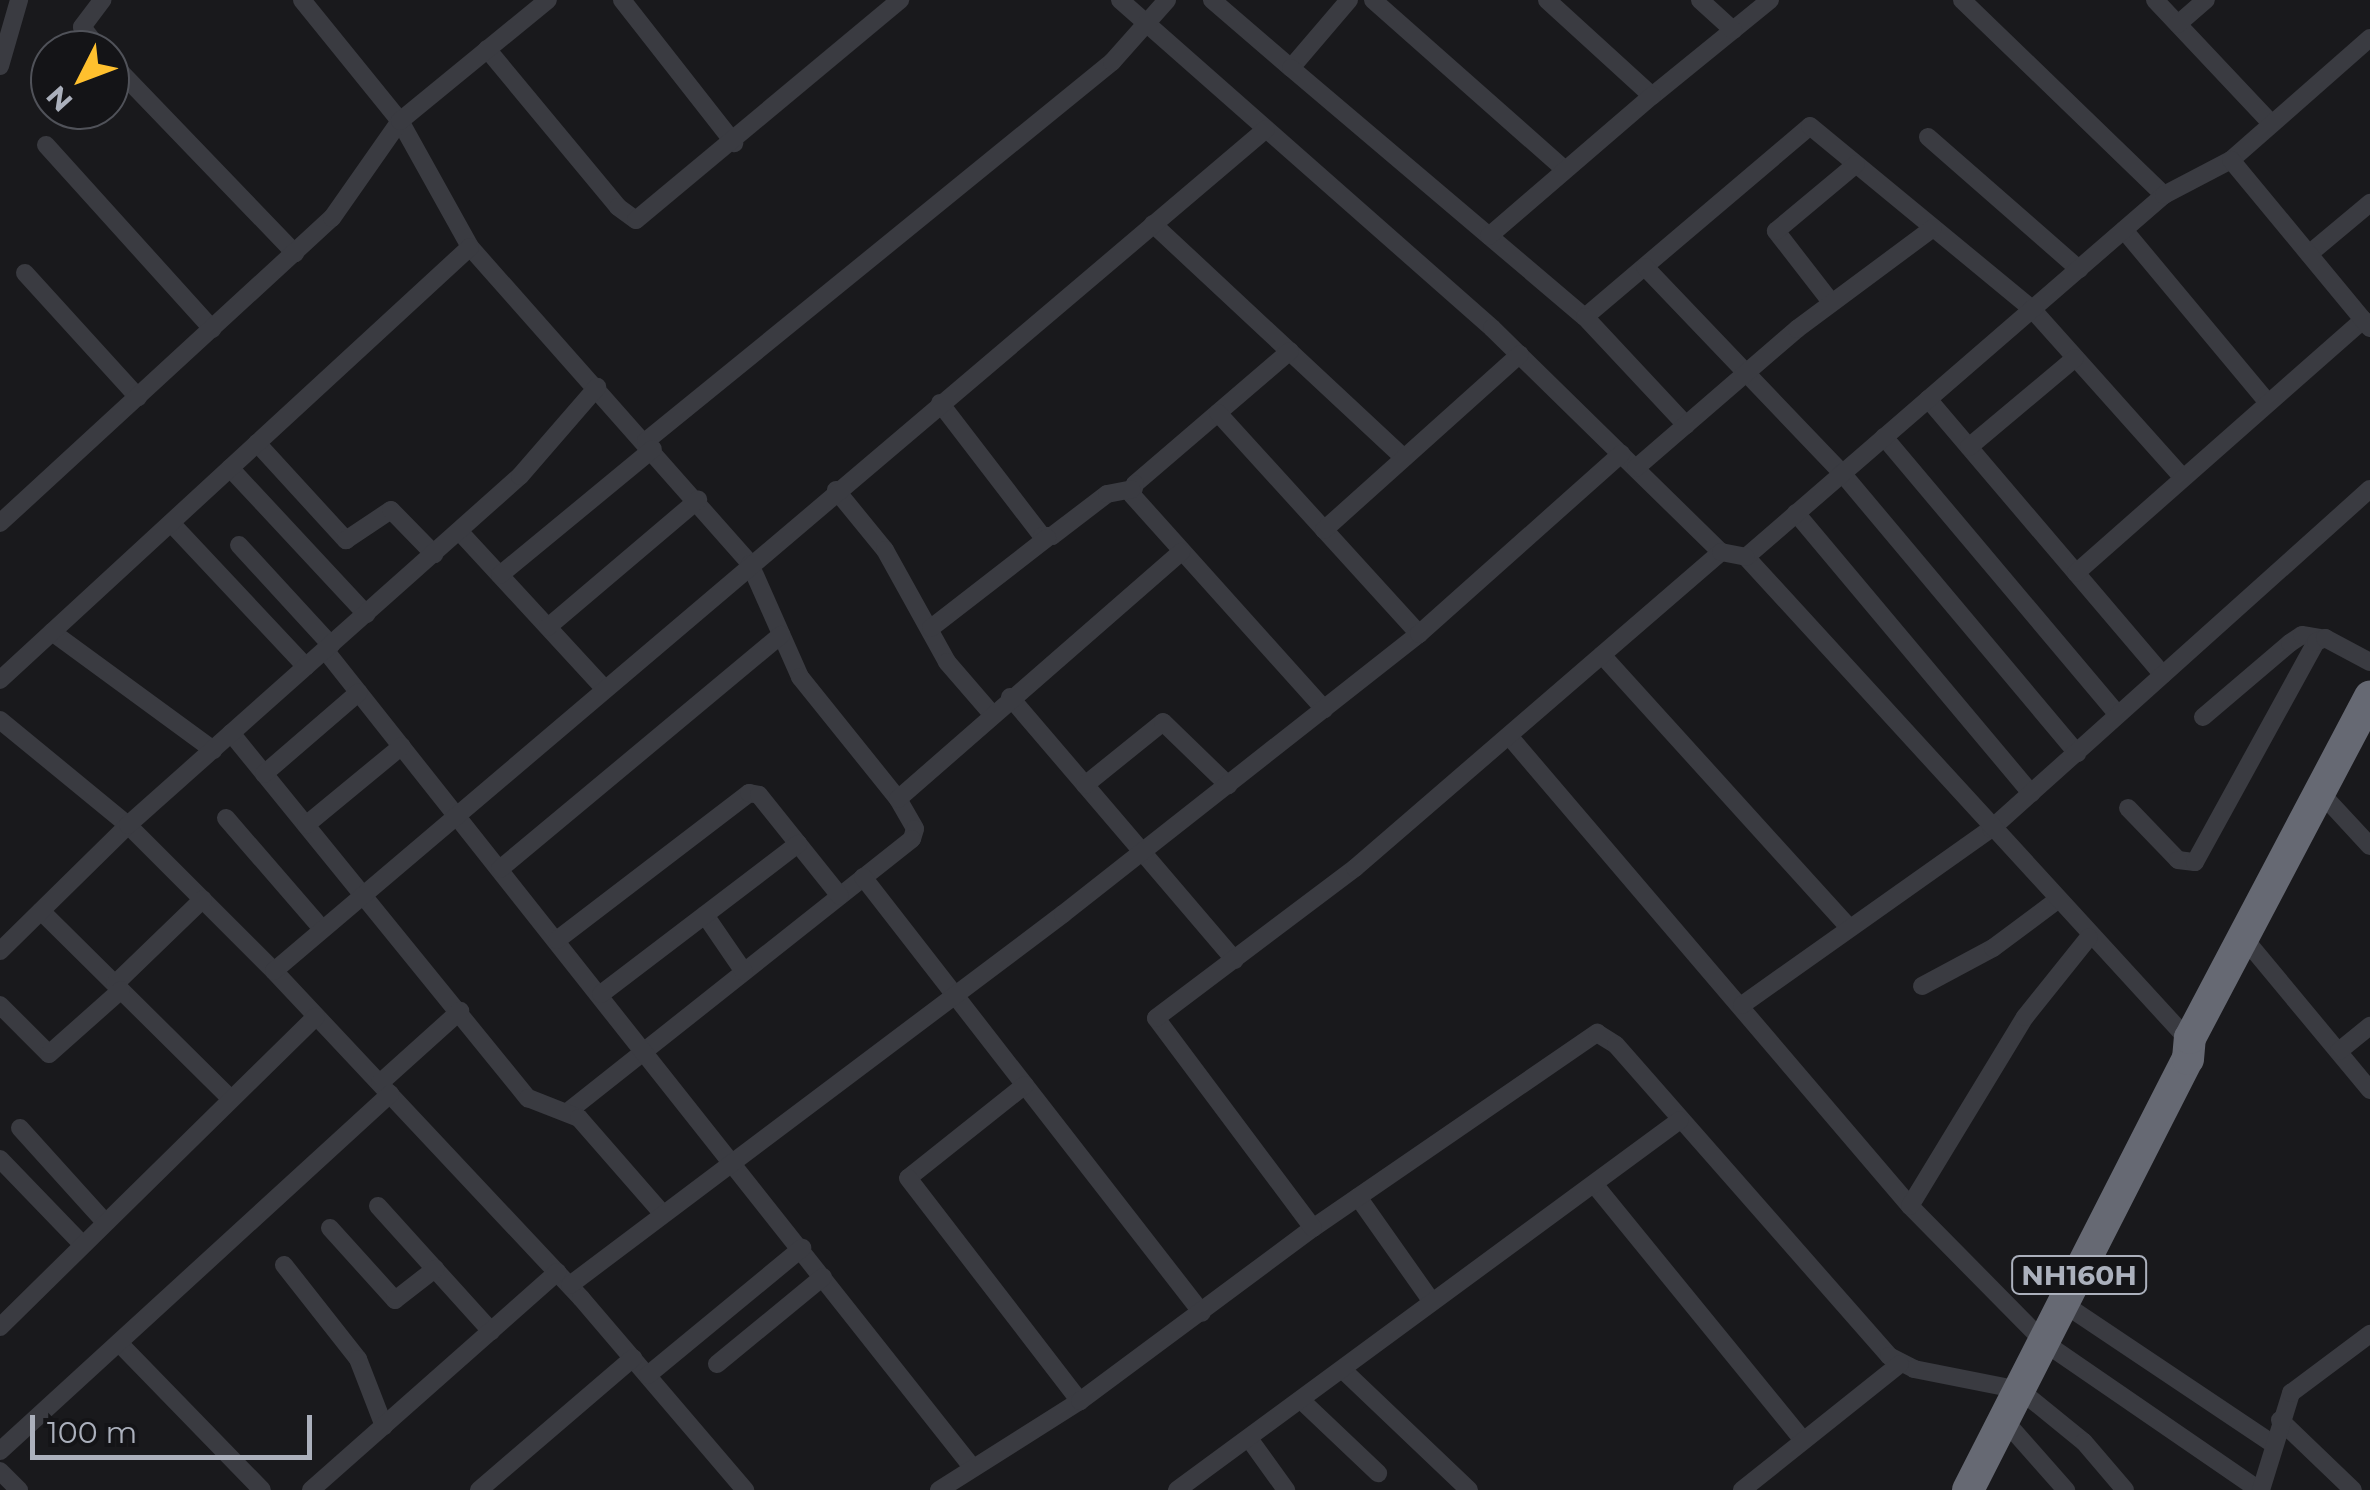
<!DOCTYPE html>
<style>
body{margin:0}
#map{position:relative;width:2370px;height:1490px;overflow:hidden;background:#19191c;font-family:Montserrat,sans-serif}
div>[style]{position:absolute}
.street>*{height:18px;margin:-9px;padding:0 9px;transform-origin:9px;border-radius:9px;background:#3a3b41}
.highway>*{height:32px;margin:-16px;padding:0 16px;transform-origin:16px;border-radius:16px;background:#666973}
span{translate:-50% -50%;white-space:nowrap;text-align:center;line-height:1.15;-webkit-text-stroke:8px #141417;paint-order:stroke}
.shield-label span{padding:2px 8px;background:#141417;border:2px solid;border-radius:8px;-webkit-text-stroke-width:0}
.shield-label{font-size:28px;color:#abb0bc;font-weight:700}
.north{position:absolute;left:30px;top:30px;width:100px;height:100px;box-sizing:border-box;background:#141417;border:2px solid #505259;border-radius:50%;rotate:228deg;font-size:28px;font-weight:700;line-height:40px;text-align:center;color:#abb0bc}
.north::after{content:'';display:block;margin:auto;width:35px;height:45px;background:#ffc02e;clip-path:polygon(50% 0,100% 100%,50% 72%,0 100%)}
.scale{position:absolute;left:30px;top:1415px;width:282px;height:45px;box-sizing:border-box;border:5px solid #abb0bc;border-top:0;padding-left:12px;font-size:30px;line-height:35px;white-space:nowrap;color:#abb0bc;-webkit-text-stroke:8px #141417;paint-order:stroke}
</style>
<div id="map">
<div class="street">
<i style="left:302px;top:0;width:156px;rotate:51deg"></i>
<i style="left:400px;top:121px;width:144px;rotate:60.9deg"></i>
<i style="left:470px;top:247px;width:423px;rotate:48.5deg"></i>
<i style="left:750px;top:564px;width:124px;rotate:66.1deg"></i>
<i style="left:800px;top:677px;width:156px;rotate:51.2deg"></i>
<i style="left:898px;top:799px;width:34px;rotate:60deg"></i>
<i style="left:915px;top:829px;width:10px;rotate:107deg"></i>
<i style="left:912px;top:839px;width:438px;rotate:141.6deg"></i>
<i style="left:622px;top:0;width:182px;rotate:51.9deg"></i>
<i style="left:1120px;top:0;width:496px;rotate:41.4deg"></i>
<i style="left:1492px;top:328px;width:320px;rotate:44.4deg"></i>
<i style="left:1212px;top:0;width:104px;rotate:40.7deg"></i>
<i style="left:1349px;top:0;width:89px;rotate:130.5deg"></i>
<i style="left:1291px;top:68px;width:385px;rotate:40.3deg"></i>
<i style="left:1585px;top:317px;width:295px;rotate:-40.3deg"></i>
<i style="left:1810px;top:126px;width:288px;rotate:39.5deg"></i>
<i style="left:2032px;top:309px;width:225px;rotate:48.2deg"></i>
<i style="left:1373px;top:0;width:256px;rotate:41.5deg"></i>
<i style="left:1547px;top:0;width:142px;rotate:42.4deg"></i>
<i style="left:1652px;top:96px;width:152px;rotate:-39.1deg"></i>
<i style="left:1700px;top:0;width:45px;rotate:42.3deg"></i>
<i style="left:1962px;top:0;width:281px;rotate:44deg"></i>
<i style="left:2155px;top:0;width:170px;rotate:46.7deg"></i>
<i style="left:2178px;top:24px;width:37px;rotate:-41deg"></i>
<i style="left:487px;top:49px;width:205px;rotate:50.3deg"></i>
<i style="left:618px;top:207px;width:22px;rotate:36deg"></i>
<i style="left:636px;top:220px;width:344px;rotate:-39.8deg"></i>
<i style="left:100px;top:50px;width:29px;rotate:-128deg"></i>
<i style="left:82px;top:27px;width:34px;rotate:-53deg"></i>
<i style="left:110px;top:61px;width:267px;rotate:46.1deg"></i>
<i style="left:0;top:66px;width:69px;rotate:-73.9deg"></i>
<i style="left:1928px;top:137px;width:201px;rotate:41.2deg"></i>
<i style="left:46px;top:145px;width:248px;rotate:47.9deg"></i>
<i style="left:2231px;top:160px;width:185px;rotate:-41.3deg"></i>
<i style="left:1153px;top:224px;width:343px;rotate:43deg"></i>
<i style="left:2124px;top:230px;width:225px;rotate:50.2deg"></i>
<i style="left:1489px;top:236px;width:215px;rotate:-40.7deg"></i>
<i style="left:2309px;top:254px;width:80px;rotate:-39.9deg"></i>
<i style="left:1645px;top:267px;width:285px;rotate:46.3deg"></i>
<i style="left:1842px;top:473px;width:366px;rotate:50deg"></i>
<i style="left:25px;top:273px;width:168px;rotate:47.7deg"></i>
<i style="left:1831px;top:302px;width:90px;rotate:-127.8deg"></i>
<i style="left:1776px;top:231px;width:104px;rotate:-39.9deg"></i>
<i style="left:1585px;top:317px;width:148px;rotate:46.9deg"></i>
<i style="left:1290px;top:351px;width:204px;rotate:139.4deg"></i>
<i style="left:1135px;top:484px;width:11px;rotate:105deg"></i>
<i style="left:1132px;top:495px;width:288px;rotate:48.1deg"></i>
<i style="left:1928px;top:399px;width:362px;rotate:49.6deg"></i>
<i style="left:940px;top:403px;width:168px;rotate:52.5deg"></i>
<i style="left:1042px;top:536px;width:10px"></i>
<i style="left:1052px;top:536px;width:69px;rotate:-37.4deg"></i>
<i style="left:1107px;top:494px;width:25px;rotate:-11deg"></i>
<i style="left:1218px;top:413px;width:299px;rotate:47.7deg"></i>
<i style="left:1884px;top:437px;width:363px;rotate:49.9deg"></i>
<i style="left:646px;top:441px;width:601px;rotate:-39.12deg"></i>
<i style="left:1112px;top:62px;width:83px;rotate:-48.4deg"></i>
<i style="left:257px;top:443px;width:132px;rotate:47.5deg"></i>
<i style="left:346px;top:540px;width:54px;rotate:-33.7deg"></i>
<i style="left:391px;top:510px;width:62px;rotate:45.7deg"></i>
<i style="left:1969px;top:447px;width:138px;rotate:-40deg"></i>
<i style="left:230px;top:468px;width:200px;rotate:47deg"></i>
<i style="left:1636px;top:468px;width:213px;rotate:-40.8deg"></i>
<i style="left:1797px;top:329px;width:169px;rotate:-36.6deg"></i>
<i style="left:836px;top:490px;width:77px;rotate:50.8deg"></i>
<i style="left:885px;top:550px;width:128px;rotate:61deg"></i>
<i style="left:947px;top:662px;width:67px;rotate:49.2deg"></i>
<i style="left:1796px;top:513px;width:366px;rotate:50deg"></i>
<i style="left:0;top:523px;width:451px;rotate:-42.6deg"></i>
<i style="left:332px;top:218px;width:118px;rotate:-55deg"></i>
<i style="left:400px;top:121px;width:191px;rotate:-39.3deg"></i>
<i style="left:171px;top:523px;width:197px;rotate:46.8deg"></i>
<i style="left:1324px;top:530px;width:263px;rotate:-41.9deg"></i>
<i style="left:459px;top:531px;width:211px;rotate:47.3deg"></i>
<i style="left:239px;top:545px;width:136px;rotate:47.4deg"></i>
<i style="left:2076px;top:573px;width:383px;rotate:-41.4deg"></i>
<i style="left:500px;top:575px;width:198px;rotate:-39.5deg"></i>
<i style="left:548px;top:627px;width:197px;rotate:-40.3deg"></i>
<i style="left:931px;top:628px;width:147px;rotate:-37.8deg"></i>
<i style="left:52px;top:632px;width:200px;rotate:36.2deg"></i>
<i style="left:325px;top:650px;width:1042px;rotate:51.62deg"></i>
<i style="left:1602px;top:655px;width:366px;rotate:47.8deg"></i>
<i style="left:0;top:680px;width:639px;rotate:-42.65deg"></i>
<i style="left:1010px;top:697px;width:346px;rotate:49.5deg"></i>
<i style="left:2203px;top:717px;width:114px;rotate:-40.4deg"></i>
<i style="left:2290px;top:643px;width:14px;rotate:-34deg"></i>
<i style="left:2302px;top:635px;width:18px;rotate:9deg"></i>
<i style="left:0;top:720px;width:166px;rotate:39.4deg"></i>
<i style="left:128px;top:825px;width:206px;rotate:45deg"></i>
<i style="left:274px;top:971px;width:449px;rotate:46.8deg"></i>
<i style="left:581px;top:1298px;width:253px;rotate:49.5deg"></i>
<i style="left:231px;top:733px;width:471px;rotate:50.9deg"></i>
<i style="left:528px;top:1098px;width:55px;rotate:21.4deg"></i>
<i style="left:579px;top:1118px;width:126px;rotate:48.9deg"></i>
<i style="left:1509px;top:736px;width:618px;rotate:49.53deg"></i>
<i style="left:1910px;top:1206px;width:192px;rotate:45.4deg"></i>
<i style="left:2045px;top:1343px;width:260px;rotate:34.5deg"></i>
<i style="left:264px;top:774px;width:125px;rotate:-40.8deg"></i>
<i style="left:1085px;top:785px;width:100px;rotate:-38.9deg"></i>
<i style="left:1163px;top:722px;width:91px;rotate:44.1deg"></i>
<i style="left:2319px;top:791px;width:75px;rotate:47.2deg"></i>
<i style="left:898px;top:799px;width:376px;rotate:-41.1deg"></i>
<i style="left:2128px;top:808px;width:72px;rotate:46.1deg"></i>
<i style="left:2178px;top:860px;width:17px;rotate:7deg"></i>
<i style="left:2195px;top:862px;width:251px;rotate:-61.2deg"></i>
<i style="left:2316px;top:642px;width:10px;rotate:-24deg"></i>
<i style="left:2325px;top:638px;width:51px;rotate:28.1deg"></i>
<i style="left:226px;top:818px;width:147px;rotate:49.1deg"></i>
<i style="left:306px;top:825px;width:124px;rotate:-39.5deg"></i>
<i style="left:500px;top:869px;width:366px;rotate:-39.8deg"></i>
<i style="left:863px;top:877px;width:552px;rotate:52.13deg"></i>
<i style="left:41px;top:911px;width:267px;rotate:44.7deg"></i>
<i style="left:705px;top:915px;width:69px;rotate:55.6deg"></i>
<i style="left:2243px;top:937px;width:199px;rotate:50.3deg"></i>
<i style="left:557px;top:940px;width:242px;rotate:-37.4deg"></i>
<i style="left:749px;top:793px;width:10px;rotate:11deg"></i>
<i style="left:759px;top:795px;width:129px;rotate:51.3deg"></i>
<i style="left:0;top:951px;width:180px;rotate:-44.5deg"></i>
<i style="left:128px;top:825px;width:525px;rotate:-41.68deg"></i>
<i style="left:520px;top:476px;width:118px;rotate:-49.1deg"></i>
<i style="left:274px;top:971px;width:1301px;rotate:-40.32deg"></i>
<i style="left:115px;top:984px;width:122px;rotate:-44deg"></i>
<i style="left:1922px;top:986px;width:81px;rotate:-28.2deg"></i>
<i style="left:1993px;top:948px;width:79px;rotate:-36.7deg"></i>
<i style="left:601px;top:994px;width:248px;rotate:-37.3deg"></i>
<i style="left:0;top:1005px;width:69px;rotate:45deg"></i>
<i style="left:49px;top:1054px;width:96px;rotate:-41.6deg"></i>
<i style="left:1742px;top:1005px;width:305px;rotate:-35.3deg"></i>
<i style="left:1991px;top:829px;width:509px;rotate:-41.9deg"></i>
<i style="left:2193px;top:1045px;width:662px;rotate:-132.49deg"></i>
<i style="left:1746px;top:557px;width:553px;rotate:-40.89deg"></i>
<i style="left:2164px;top:195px;width:76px;rotate:-27.6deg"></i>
<i style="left:2231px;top:160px;width:218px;rotate:50.4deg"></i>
<i style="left:2339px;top:1051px;width:40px;rotate:-39deg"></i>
<i style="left:380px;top:1083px;width:108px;rotate:-42deg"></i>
<i style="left:1025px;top:1085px;width:149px;rotate:141.5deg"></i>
<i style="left:908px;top:1178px;width:282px;rotate:52.4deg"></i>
<i style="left:20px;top:1128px;width:127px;rotate:47.9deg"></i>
<i style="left:0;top:1159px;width:118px;rotate:46deg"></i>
<i style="left:1594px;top:1184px;width:330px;rotate:50.8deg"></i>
<i style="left:1358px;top:1197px;width:128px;rotate:54.8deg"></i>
<i style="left:378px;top:1206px;width:169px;rotate:47.9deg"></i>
<i style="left:1910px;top:1206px;width:221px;rotate:-58.7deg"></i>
<i style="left:2025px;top:1017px;width:102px;rotate:-51.3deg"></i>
<i style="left:330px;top:1228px;width:97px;rotate:47.9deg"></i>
<i style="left:395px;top:1300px;width:51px;rotate:-37.8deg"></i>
<i style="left:1313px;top:1228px;width:345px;rotate:-34.5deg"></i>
<i style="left:1597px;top:1033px;width:22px;rotate:32deg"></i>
<i style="left:1616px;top:1045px;width:414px;rotate:48.7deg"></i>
<i style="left:1889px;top:1356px;width:28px;rotate:27deg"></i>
<i style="left:1914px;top:1369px;width:108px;rotate:11.2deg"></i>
<i style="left:2020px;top:1390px;width:82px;rotate:39.1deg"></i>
<i style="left:2084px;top:1442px;width:63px;rotate:49.5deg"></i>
<i style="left:284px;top:1265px;width:120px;rotate:51.8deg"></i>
<i style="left:358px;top:1359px;width:72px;rotate:68.8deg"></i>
<i style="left:570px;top:1285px;width:617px;rotate:-36.96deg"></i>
<i style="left:1063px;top:914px;width:453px;rotate:-38.2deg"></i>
<i style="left:1419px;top:634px;width:271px;rotate:-41.7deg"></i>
<i style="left:2064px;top:1304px;width:252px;rotate:33.8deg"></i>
<i style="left:0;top:1327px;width:443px;rotate:-44.5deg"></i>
<i style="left:121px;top:1345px;width:202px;rotate:45.8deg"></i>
<i style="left:717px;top:1364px;width:137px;rotate:-39.4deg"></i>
<i style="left:1343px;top:1370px;width:174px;rotate:43.6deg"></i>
<i style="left:648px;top:1375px;width:200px;rotate:-39.5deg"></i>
<i style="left:1302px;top:1401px;width:105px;rotate:43.5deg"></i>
<i style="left:2004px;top:1420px;width:94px;rotate:48.5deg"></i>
<i style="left:2280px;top:1420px;width:101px;rotate:43.8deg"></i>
<i style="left:1250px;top:1440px;width:62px;rotate:54.2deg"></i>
<i style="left:0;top:1451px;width:529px;rotate:-42.47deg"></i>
<i style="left:0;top:1471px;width:27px;rotate:45deg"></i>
<i style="left:311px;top:1490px;width:329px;rotate:-41.5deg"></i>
<i style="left:479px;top:1490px;width:203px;rotate:-40.6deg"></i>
<i style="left:939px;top:1490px;width:167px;rotate:-32.3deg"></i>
<i style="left:1080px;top:1401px;width:290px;rotate:-36.6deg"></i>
<i style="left:1313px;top:1228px;width:262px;rotate:-126.8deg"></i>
<i style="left:1156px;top:1018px;width:249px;rotate:-37deg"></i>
<i style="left:1355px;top:868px;width:484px;rotate:-40.8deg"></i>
<i style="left:1721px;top:552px;width:25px;rotate:11deg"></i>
<i style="left:1177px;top:1490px;width:624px;rotate:-36.34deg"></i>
<i style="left:1742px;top:1490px;width:202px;rotate:-38.6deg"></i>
<i style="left:2261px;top:1490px;width:102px;rotate:-72.8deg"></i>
<i style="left:2291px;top:1393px;width:99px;rotate:-36.8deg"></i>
</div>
<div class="highway">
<i style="left:1968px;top:1490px;width:484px;rotate:-63deg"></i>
<i style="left:2188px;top:1059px;width:21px;rotate:-85deg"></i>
<i style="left:2190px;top:1038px;width:386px;rotate:-62.2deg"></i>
</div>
<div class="shield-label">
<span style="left:2079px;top:1275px">NH160H</span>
</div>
<div class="north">N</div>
<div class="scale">100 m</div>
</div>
